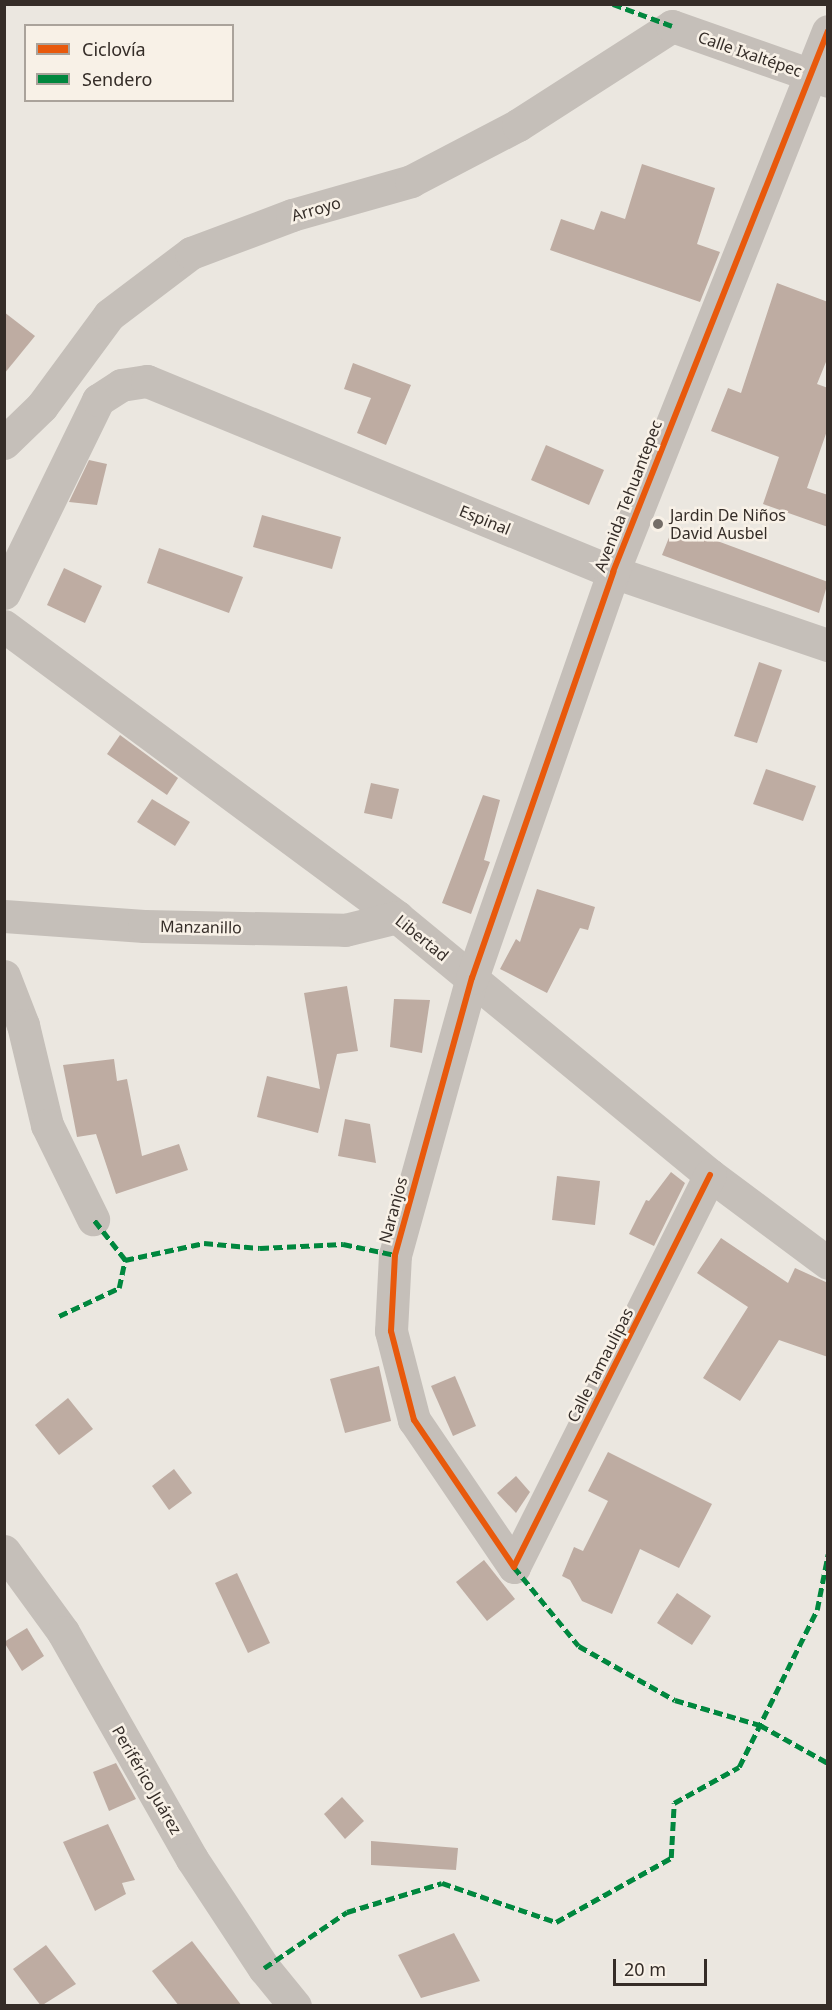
<!DOCTYPE html>
<meta charset="utf-8">
<style>
body{margin:0}
#map{position:relative;width:832px;height:2010px;overflow:hidden;background:#ebe7e0;font-family:"Noto Sans",sans-serif}
div>[style]{position:absolute}
.building>*{inset:0;background:#beaca2}
.minor>*{height:33px;margin:-16.5px;padding:0 16.5px;transform-origin:16.5px;border-radius:16.5px;background:#c5bfb9}
.quiet>*{height:4.5px;margin-top:-2.25px;transform-origin:0;background:repeating-linear-gradient(90deg,#00873e 0 9px,transparent 0 13.5px)}
.cycleway>*{height:6px;margin:-3px;padding:0 3px;transform-origin:3px;border-radius:3px;background:#e8590c}
.dots>*{width:16px;height:16px;translate:-50% -50%;box-sizing:border-box;border:3px solid #f8f1e7;border-radius:50%}
span{translate:-50% -50%;white-space:nowrap;text-align:center;line-height:1.15;-webkit-text-stroke:5px #f8f1e7;paint-order:stroke}
.street-label{font-size:16px;color:#352d28}
.poi-label{font-size:16px;color:#352d28}
.left{translate:0 -50%;text-align:left}
.frame{position:absolute;inset:0;border:6px solid #352d28;pointer-events:none}
.legend{position:absolute;left:24px;top:24px;width:210px;height:78px;box-sizing:border-box;background:#f8f1e7;border:2px solid #aaa39b;margin:0;padding:8px 10px;list-style:none;font-size:18px;color:#352d28}
.legend li{display:flex;align-items:center;gap:12px;height:30px}
.legend b{width:30px;border:2px solid #aaa39b}
.scale{position:absolute;left:613px;top:1959px;width:94px;height:27px;box-sizing:border-box;border:3px solid #352d28;border-top:0;padding-left:8px;font-size:18px;line-height:21px;white-space:nowrap;color:#352d28;-webkit-text-stroke:4px #f8f1e7;paint-order:stroke}
</style>
<div id="map">
<div class="building">
<i style="clip-path:polygon(642px 164px,715px 188px,697px 244px,720px 252px,700px 302px,550px 250px,561px 219px,594px 230px,601px 211px,625px 219px)"></i>
<i style="clip-path:polygon(777px 283px,828px 302px,828px 357px,817px 384px,828px 388px,828px 428px,807px 488px,828px 495px,828px 527px,763px 504px,779px 457px,711px 431px,728px 388px,741px 393px)"></i>
<i style="clip-path:polygon(4px 312px,35px 336px,4px 374px)"></i>
<i style="clip-path:polygon(353px 363px,411px 385px,386px 445px,357px 433px,371px 398px,344px 389px)"></i>
<i style="clip-path:polygon(546px 445px,604px 470px,589px 505px,531px 480px)"></i>
<i style="clip-path:polygon(89px 460px,107px 464px,97px 505px,69px 502px)"></i>
<i style="clip-path:polygon(262px 515px,341px 537px,332px 569px,253px 547px)"></i>
<i style="clip-path:polygon(674px 525px,828px 582px,819px 613px,662px 555px)"></i>
<i style="clip-path:polygon(159px 548px,243px 577px,229px 613px,147px 583px)"></i>
<i style="clip-path:polygon(64px 568px,102px 586px,85px 623px,47px 605px)"></i>
<i style="clip-path:polygon(759px 662px,782px 670px,757px 743px,734px 736px)"></i>
<i style="clip-path:polygon(120px 735px,178px 778px,167px 795px,107px 754px)"></i>
<i style="clip-path:polygon(766px 769px,816px 786px,803px 821px,753px 804px)"></i>
<i style="clip-path:polygon(371px 783px,399px 789px,392px 819px,364px 813px)"></i>
<i style="clip-path:polygon(483px 795px,500px 800px,484px 860px,490px 862px,471px 914px,442px 903px)"></i>
<i style="clip-path:polygon(152px 799px,190px 822px,175px 846px,137px 822px)"></i>
<i style="clip-path:polygon(537px 889px,595px 907px,588px 930px,580px 928px,547px 993px,500px 969px,516px 939px,520px 942px)"></i>
<i style="clip-path:polygon(347px 986px,358px 1051px,337px 1054px,318px 1133px,257px 1117px,267px 1076px,320px 1089px,304px 993px)"></i>
<i style="clip-path:polygon(394px 999px,430px 1000px,422px 1053px,390px 1047px)"></i>
<i style="clip-path:polygon(114px 1059px,117px 1081px,127px 1079px,142px 1156px,179px 1144px,188px 1170px,116px 1194px,96px 1134px,77px 1137px,63px 1065px)"></i>
<i style="clip-path:polygon(345px 1119px,370px 1124px,376px 1163px,338px 1156px)"></i>
<i style="clip-path:polygon(671px 1172px,685px 1183px,654px 1246px,629px 1234px,646px 1200px,649px 1201px)"></i>
<i style="clip-path:polygon(557px 1176px,600px 1181px,595px 1225px,552px 1220px)"></i>
<i style="clip-path:polygon(721px 1238px,788px 1283px,795px 1268px,828px 1283px,828px 1357px,779px 1340px,740px 1401px,703px 1378px,748px 1307px,697px 1273px)"></i>
<i style="clip-path:polygon(379px 1366px,391px 1421px,345px 1433px,330px 1379px)"></i>
<i style="clip-path:polygon(455px 1376px,476px 1426px,453px 1436px,431px 1386px)"></i>
<i style="clip-path:polygon(68px 1398px,93px 1429px,59px 1455px,35px 1425px)"></i>
<i style="clip-path:polygon(608px 1452px,712px 1504px,679px 1568px,640px 1549px,612px 1614px,582px 1601px,570px 1580px,562px 1576px,574px 1547px,583px 1551px,608px 1501px,588px 1491px)"></i>
<i style="clip-path:polygon(174px 1469px,192px 1493px,169px 1510px,152px 1486px)"></i>
<i style="clip-path:polygon(516px 1476px,530px 1492px,516px 1513px,497px 1493px)"></i>
<i style="clip-path:polygon(484px 1560px,515px 1599px,487px 1621px,456px 1582px)"></i>
<i style="clip-path:polygon(237px 1573px,270px 1643px,248px 1653px,215px 1583px)"></i>
<i style="clip-path:polygon(677px 1593px,711px 1616px,692px 1645px,657px 1623px)"></i>
<i style="clip-path:polygon(27px 1628px,44px 1656px,22px 1671px,4px 1642px)"></i>
<i style="clip-path:polygon(116px 1763px,136px 1799px,109px 1811px,93px 1772px)"></i>
<i style="clip-path:polygon(342px 1797px,364px 1821px,345px 1839px,324px 1814px)"></i>
<i style="clip-path:polygon(108px 1824px,135px 1880px,122px 1883px,126px 1894px,95px 1911px,63px 1842px)"></i>
<i style="clip-path:polygon(371px 1841px,458px 1848px,456px 1870px,371px 1865px)"></i>
<i style="clip-path:polygon(454px 1933px,480px 1981px,421px 1998px,398px 1955px)"></i>
<i style="clip-path:polygon(192px 1941px,242px 2006px,179px 2006px,152px 1971px)"></i>
<i style="clip-path:polygon(46px 1945px,76px 1984px,41px 2006px,13px 1969px)"></i>
</div>
<div class="minor">
<i style="left:4px;top:443px;width:53px;rotate:-44.2deg"></i>
<i style="left:42px;top:406px;width:113px;rotate:-53.6deg"></i>
<i style="left:109px;top:315px;width:103px;rotate:-37.1deg"></i>
<i style="left:191px;top:253px;width:108px;rotate:-20.6deg"></i>
<i style="left:292px;top:215px;width:124px;rotate:-15.9deg"></i>
<i style="left:411px;top:181px;width:121px;rotate:-27.6deg"></i>
<i style="left:518px;top:125px;width:183px;rotate:-32.7deg"></i>
<i style="left:672px;top:26px;width:165px;rotate:19.4deg"></i>
<i style="left:4px;top:593px;width:215px;rotate:-64deg"></i>
<i style="left:98px;top:400px;width:27px;rotate:-33deg"></i>
<i style="left:121px;top:385px;width:26px;rotate:-9deg"></i>
<i style="left:147px;top:381px;width:504px;rotate:22.29deg"></i>
<i style="left:613px;top:572px;width:227px;rotate:18.8deg"></i>
<i style="left:4px;top:626px;width:489px;rotate:36.5deg"></i>
<i style="left:397px;top:917px;width:406px;rotate:39.5deg"></i>
<i style="left:710px;top:1175px;width:147px;rotate:36.7deg"></i>
<i style="left:4px;top:916px;width:140px;rotate:4.1deg"></i>
<i style="left:144px;top:926px;width:201px;rotate:1.1deg"></i>
<i style="left:345px;top:930px;width:54px;rotate:-14deg"></i>
<i style="left:4px;top:976px;width:53px;rotate:68.8deg"></i>
<i style="left:23px;top:1025px;width:103px;rotate:76.5deg"></i>
<i style="left:47px;top:1125px;width:105px;rotate:63.9deg"></i>
<i style="left:710px;top:1175px;width:438px;rotate:116.6deg"></i>
<i style="left:514px;top:1567px;width:178px;rotate:-124.2deg"></i>
<i style="left:414px;top:1420px;width:92px;rotate:-104.5deg"></i>
<i style="left:391px;top:1331px;width:76px;rotate:-87deg"></i>
<i style="left:395px;top:1255px;width:288px;rotate:-74.5deg"></i>
<i style="left:472px;top:978px;width:430px;rotate:-70.8deg"></i>
<i style="left:613px;top:572px;width:582px;rotate:-68.33deg"></i>
<i style="left:4px;top:1551px;width:100px;rotate:53.9deg"></i>
<i style="left:63px;top:1632px;width:261px;rotate:60.4deg"></i>
<i style="left:192px;top:1859px;width:131px;rotate:56.6deg"></i>
<i style="left:264px;top:1968px;width:49px;rotate:50.8deg"></i>
</div>
<div class="quiet">
<i style="left:613px;top:4px;width:63px;rotate:20.4deg"></i>
<i style="left:125px;top:1260px;width:81px;rotate:-12.1deg"></i>
<i style="left:204px;top:1243px;width:56px;rotate:5.1deg"></i>
<i style="left:260px;top:1248px;width:83px;rotate:-2.8deg"></i>
<i style="left:343px;top:1244px;width:53px;rotate:11.9deg"></i>
<i style="left:59px;top:1316px;width:66px;rotate:-25deg"></i>
<i style="left:119px;top:1288px;width:29px;rotate:-78deg"></i>
<i style="left:125px;top:1260px;width:52px;rotate:-128deg"></i>
<i style="left:514px;top:1567px;width:102px;rotate:50.6deg"></i>
<i style="left:579px;top:1646px;width:110px;rotate:29.4deg"></i>
<i style="left:675px;top:1700px;width:89px;rotate:16.4deg"></i>
<i style="left:760px;top:1725px;width:78px;rotate:29.2deg"></i>
<i style="left:264px;top:1968px;width:100px;rotate:-34deg"></i>
<i style="left:347px;top:1912px;width:99px;rotate:-17deg"></i>
<i style="left:442px;top:1883px;width:120px;rotate:18.9deg"></i>
<i style="left:556px;top:1922px;width:132px;rotate:-29.1deg"></i>
<i style="left:671px;top:1858px;width:55px;rotate:-86.9deg"></i>
<i style="left:674px;top:1803px;width:74px;rotate:-29deg"></i>
<i style="left:739px;top:1767px;width:175px;rotate:-63.6deg"></i>
<i style="left:817px;top:1610px;width:57px;rotate:-78.9deg"></i>
</div>
<div class="cycleway">
<i style="left:710px;top:1175px;width:438px;rotate:116.6deg"></i>
<i style="left:514px;top:1567px;width:178px;rotate:-124.2deg"></i>
<i style="left:414px;top:1420px;width:92px;rotate:-104.5deg"></i>
<i style="left:391px;top:1331px;width:76px;rotate:-87deg"></i>
<i style="left:395px;top:1255px;width:288px;rotate:-74.5deg"></i>
<i style="left:472px;top:978px;width:430px;rotate:-70.8deg"></i>
<i style="left:613px;top:572px;width:582px;rotate:-68.33deg"></i>
</div>
<div class="dots">
<i style="left:658px;top:524px;background:#756e68"></i>
</div>
<div class="street-label">
<span style="left:750px;top:54px;rotate:19deg">Calle Ixaltépec</span>
<span style="left:316px;top:209px;rotate:-16deg">Arroyo</span>
<span style="left:628px;top:496px;rotate:-69deg">Avenida Tehuantepec</span>
<span style="left:485px;top:520px;rotate:22deg">Espinal</span>
<span style="left:201px;top:927px;rotate:1deg">Manzanillo</span>
<span style="left:422px;top:938px;rotate:39deg">Libertad</span>
<span style="left:393px;top:1210px;rotate:-75deg">Naranjos</span>
<span style="left:600px;top:1365px;rotate:-63deg">Calle Tamaulipas</span>
<span style="left:147px;top:1780px;rotate:60deg">Periférico Juárez</span>
</div>
<div class="poi-label">
<span class="left" style="left:670px;top:524px">Jardin De Niños<br>David Ausbel</span>
</div>
<div class="frame"></div>
<ul class="legend">
<li><b style="height:8px;background:#e8590c"></b>Ciclovía</li>
<li><b style="height:8px;background:#00873e"></b>Sendero</li>
</ul>
<div class="scale">20 m</div>
</div>
